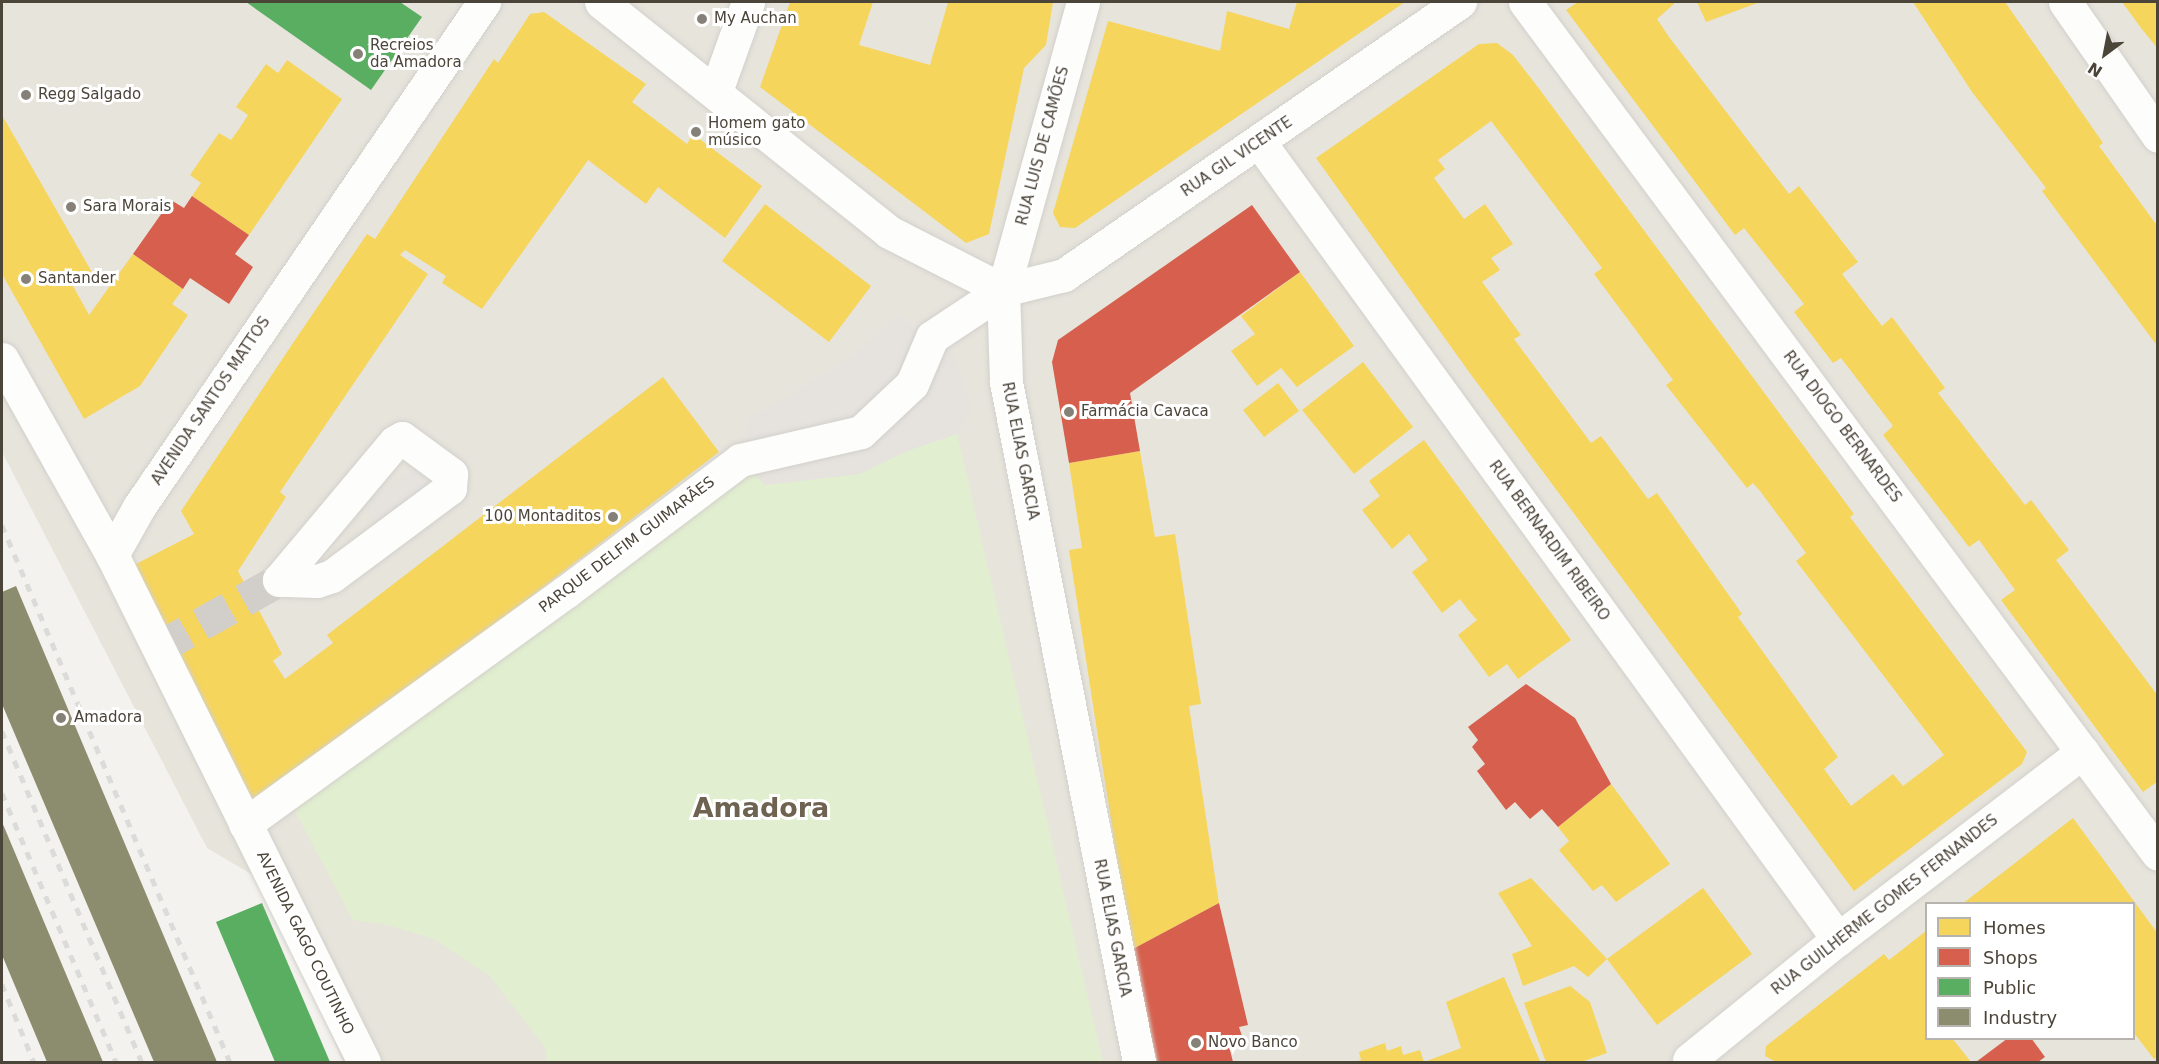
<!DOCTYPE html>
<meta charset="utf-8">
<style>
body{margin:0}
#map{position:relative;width:2159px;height:1064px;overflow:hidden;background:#f4f2ee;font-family:"DejaVu Sans",sans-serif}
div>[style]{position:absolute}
.residential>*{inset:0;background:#e7e4dc}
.green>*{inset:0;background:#e1eecf}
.parking>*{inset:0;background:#e6e3df}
.homes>*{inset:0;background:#f6d55c}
.shops>*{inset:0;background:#d6604d}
.public>*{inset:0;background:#5aae61}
.industry>*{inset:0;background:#8c8c6e}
.minor-tunnel>*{height:33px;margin-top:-16.5px;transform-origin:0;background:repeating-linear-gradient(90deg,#d2cfca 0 33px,transparent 0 49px)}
.roads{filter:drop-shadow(0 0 2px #d2d0cb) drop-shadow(0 0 2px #d2d0cb)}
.minor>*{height:33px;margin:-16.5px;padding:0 16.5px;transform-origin:16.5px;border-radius:16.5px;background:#fdfdfc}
.rail>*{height:4.5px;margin-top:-2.25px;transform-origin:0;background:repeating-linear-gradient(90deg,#dbdbda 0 8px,transparent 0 16px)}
.dots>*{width:16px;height:16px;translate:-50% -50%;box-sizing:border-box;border:3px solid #fff;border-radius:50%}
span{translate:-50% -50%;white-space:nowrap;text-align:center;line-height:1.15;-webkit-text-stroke:6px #fff;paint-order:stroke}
.poi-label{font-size:15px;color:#4b4439}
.left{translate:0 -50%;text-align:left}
.right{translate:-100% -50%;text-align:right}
.street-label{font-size:15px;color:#4b4439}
.town-label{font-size:27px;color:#6e6250;font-weight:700}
.frame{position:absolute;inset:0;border:3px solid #4b4439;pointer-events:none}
.legend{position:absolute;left:1925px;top:902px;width:210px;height:138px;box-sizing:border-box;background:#fff;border:2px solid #b7b4b0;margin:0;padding:8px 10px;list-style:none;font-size:18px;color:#4b4439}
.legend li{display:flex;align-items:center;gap:12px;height:30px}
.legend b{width:30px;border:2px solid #b7b4b0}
.north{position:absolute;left:2075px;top:24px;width:60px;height:60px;-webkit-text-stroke:4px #fff;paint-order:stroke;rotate:212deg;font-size:16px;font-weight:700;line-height:24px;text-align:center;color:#4b4439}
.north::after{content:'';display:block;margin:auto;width:21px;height:27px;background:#4b4439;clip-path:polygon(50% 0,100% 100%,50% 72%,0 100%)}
</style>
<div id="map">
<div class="residential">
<i style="clip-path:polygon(evenodd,2px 2px,2157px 2px,2157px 1062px,343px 1062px,266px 883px,207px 848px,2px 452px,2px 2px,1926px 904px,2134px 904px,2134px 1038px,1926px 1038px,1926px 904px)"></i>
</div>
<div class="green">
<i style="clip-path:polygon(957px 434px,1103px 1062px,547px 1062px,545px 1047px,489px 975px,434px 939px,385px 924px,353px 920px,291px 804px,746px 467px,765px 485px,859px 474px,907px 451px)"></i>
</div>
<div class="parking">
<i style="clip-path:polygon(898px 315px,954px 352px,972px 410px,957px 434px,907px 451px,859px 474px,765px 485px,740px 460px,747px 420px,842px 363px)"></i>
<i style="clip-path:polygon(419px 464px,430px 488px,375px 529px,365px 502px)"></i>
</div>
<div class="homes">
<i style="clip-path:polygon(790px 2px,873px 2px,859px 45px,930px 65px,948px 2px,1053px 2px,1046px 45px,1024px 68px,989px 234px,966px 243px,760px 87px)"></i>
<i style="clip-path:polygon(1297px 2px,1405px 2px,1075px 228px,1060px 227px,1053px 213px,1108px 21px,1220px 51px,1227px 11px,1289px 29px)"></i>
<i style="clip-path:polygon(1578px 2px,1676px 2px,1657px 19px,1669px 37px,1789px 194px,1799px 186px,1858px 262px,1842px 274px,1882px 326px,1892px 317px,1945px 388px,1938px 393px,2025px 505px,2031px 500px,2069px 550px,2056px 560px,2158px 696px,2158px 781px,2143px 792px,2001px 600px,2015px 590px,1979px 540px,1969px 547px,1883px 435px,1893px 426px,1841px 358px,1833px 363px,1794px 312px,1804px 304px,1744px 228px,1735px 235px,1566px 10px)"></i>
<i style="clip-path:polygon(1697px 2px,1760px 2px,1706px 22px)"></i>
<i style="clip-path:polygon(1913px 2px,2005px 2px,2103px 143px,2099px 146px,2158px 227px,2158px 347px,2042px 191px,2046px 188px,1972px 92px)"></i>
<i style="clip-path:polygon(2122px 2px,2158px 2px,2158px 49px,2141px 28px)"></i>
<i style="clip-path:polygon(544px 12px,646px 84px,632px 102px,687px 144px,693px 134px,762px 186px,725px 238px,658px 187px,646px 204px,588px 160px,482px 309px,442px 283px,446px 276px,405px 250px,400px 255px,428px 274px,280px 492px,286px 497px,238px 571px,282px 654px,273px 661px,285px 679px,333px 643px,327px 635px,663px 377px,719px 452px,385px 709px,253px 800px,132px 566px,194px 534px,181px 511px,295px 340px,367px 234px,375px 239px,494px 59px,498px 63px,530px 14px)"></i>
<i style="clip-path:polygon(evenodd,1497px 43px,1513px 55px,1537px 86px,1854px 514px,1850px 517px,2027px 752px,2022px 764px,1854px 891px,1469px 372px,1316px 158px,1479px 44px,1497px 43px,1491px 121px,1602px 268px,1594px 274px,1673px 380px,1666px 385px,1747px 488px,1753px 483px,1760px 491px,1806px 553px,1796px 561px,1944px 755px,1903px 786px,1893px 774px,1851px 806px,1824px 769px,1838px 757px,1738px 617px,1742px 614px,1657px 493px,1648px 499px,1601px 436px,1591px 443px,1514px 339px,1521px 335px,1482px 282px,1500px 270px,1491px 258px,1513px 244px,1485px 204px,1464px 219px,1434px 178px,1445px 169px,1438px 160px,1491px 121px)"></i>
<i style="clip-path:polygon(287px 60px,342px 99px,249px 235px,192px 196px,201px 183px,190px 175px,219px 133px,231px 140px,239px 129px,248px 115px,236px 107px,266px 64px,278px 73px)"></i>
<i style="clip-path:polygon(2px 115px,93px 274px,73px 286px,89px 315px,133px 254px,183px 289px,172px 304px,188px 315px,140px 386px,84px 419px,2px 274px)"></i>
<i style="clip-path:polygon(765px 204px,871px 286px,829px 342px,722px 261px)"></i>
<i style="clip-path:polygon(1300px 272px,1354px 346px,1297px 387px,1281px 368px,1257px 386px,1231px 351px,1255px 334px,1241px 316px)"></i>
<i style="clip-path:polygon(1363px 362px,1413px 427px,1354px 474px,1302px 410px)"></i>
<i style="clip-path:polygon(1278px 383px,1299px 411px,1264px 437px,1243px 410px)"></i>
<i style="clip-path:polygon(1424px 440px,1571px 640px,1518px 679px,1507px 664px,1489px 677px,1458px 635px,1477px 620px,1469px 611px,1460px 599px,1442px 613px,1412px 572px,1428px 560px,1409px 534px,1392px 549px,1362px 510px,1380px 496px,1369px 481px)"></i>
<i style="clip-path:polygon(1140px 451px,1155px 537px,1175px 534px,1201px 704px,1189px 706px,1219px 903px,1131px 950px,1069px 550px,1082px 548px,1069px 463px)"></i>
<i style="clip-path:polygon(1611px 784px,1670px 864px,1616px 902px,1602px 885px,1593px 891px,1559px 850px,1569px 841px,1558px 827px)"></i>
<i style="clip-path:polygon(2073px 818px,2158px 934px,2158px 1056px,2154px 1059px,2134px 1033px,2134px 904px,1962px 904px)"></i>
<i style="clip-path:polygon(1531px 878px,1607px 959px,1588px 977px,1574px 966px,1523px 986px,1512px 954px,1532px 946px,1498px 893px)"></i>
<i style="clip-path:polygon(1703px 888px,1752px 954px,1657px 1025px,1607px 959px)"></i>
<i style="clip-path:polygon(1926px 931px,1926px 1038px,1952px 1038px,1971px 1062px,1776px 1062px,1765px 1056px,1766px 1046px,1884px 954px,1889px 960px)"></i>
<i style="clip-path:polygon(1504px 977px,1540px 1061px,1424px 1062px,1461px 1048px,1446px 1002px)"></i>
<i style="clip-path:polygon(1570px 986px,1590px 1002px,1607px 1053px,1581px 1062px,1546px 1062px,1524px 1003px)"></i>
<i style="clip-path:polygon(1385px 1043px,1387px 1051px,1401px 1046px,1403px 1055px,1420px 1050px,1424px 1062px,1354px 1062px,1361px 1060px,1359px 1052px)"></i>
</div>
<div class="shops">
<i style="clip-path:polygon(192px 196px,249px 235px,235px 254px,253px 267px,229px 304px,190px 278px,183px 289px,133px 254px,171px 200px,184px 208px)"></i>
<i style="clip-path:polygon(1252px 205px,1300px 272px,1130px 393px,1140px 451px,1069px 463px,1052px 362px,1058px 340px)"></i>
<i style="clip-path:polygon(1526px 684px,1575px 718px,1611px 784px,1558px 827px,1542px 809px,1530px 819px,1515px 802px,1506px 810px,1477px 771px,1485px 764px,1472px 747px,1478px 740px,1468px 727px)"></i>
<i style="clip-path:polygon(1219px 903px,1248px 1025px,1239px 1027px,1245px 1045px,1230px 1050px,1233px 1062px,1157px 1062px,1131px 950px)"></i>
<i style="clip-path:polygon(2008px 1038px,2031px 1038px,2045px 1057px,2038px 1062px,1976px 1062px)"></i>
</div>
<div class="public">
<i style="clip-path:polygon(246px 2px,400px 2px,422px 17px,371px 90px)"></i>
<i style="clip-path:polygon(262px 903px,330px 1062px,275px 1062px,216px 922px)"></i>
</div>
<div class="industry">
<i style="clip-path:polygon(16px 586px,217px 1062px,154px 1062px,2px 704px,2px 592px)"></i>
<i style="clip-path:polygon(2px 822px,103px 1062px,47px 1062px,2px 955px)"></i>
</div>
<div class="minor-tunnel">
<i style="left:158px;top:648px;width:139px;rotate:-29.3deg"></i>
</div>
<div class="roads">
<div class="minor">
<i style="left:601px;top:2px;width:369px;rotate:38.6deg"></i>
<i style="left:889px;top:232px;width:128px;rotate:27deg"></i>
<i style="left:1083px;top:2px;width:299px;rotate:105.5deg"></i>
<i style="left:1003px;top:290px;width:92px;rotate:88.1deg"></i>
<i style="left:1006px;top:382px;width:693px;rotate:78.93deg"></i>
<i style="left:1525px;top:2px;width:1061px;rotate:53.39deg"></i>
<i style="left:2065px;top:2px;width:163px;rotate:55.2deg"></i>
<i style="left:716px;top:91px;width:95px;rotate:-70.2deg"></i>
<i style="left:1260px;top:143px;width:984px;rotate:54.02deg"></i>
<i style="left:2px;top:359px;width:225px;rotate:60.7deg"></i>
<i style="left:402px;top:438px;width:61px;rotate:36.3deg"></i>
<i style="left:451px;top:474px;width:14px;rotate:94deg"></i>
<i style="left:450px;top:488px;width:147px;rotate:143.3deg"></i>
<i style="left:332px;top:576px;width:16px;rotate:162deg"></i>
<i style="left:317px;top:581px;width:38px;rotate:-178deg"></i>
<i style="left:279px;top:580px;width:180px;rotate:-50deg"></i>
<i style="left:395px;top:442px;width:8px;rotate:-30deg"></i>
<i style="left:245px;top:824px;width:397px;rotate:-35.9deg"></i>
<i style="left:567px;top:591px;width:217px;rotate:-37.1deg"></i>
<i style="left:740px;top:460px;width:124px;rotate:-13deg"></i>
<i style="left:861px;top:432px;width:70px;rotate:-43.3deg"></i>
<i style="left:912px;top:384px;width:51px;rotate:-66.9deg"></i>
<i style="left:932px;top:337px;width:85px;rotate:-33.5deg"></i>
<i style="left:1003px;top:290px;width:63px;rotate:-13.8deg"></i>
<i style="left:1064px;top:275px;width:481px;rotate:-34.6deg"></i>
<i style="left:1689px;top:1060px;width:192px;rotate:-39.1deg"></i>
<i style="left:1838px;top:939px;width:308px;rotate:-37.4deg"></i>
<i style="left:364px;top:1062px;width:566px;rotate:-116.43deg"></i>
<i style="left:112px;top:555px;width:55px;rotate:-60.6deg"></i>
<i style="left:139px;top:507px;width:612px;rotate:-55.66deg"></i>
</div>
</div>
<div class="rail">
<i style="left:2px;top:525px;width:583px;rotate:66.99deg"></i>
<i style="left:2px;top:731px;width:359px;rotate:67.1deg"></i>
<i style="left:2px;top:793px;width:292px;rotate:67deg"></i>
<i style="left:2px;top:984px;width:84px;rotate:67.7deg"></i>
</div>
<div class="dots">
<i style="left:702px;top:19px;background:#868178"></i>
<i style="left:358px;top:54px;background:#868178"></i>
<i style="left:26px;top:95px;background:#868178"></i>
<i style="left:696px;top:132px;background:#868178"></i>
<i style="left:71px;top:207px;background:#868178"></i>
<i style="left:26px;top:279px;background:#868178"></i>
<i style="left:1069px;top:412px;background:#868178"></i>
<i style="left:613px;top:517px;background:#868178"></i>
<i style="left:61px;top:718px;background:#868178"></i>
<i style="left:1196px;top:1043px;background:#868178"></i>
</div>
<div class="poi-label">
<span class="left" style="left:714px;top:19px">My Auchan</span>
<span class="left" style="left:370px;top:54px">Recreios<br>da Amadora</span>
<span class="left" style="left:38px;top:95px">Regg Salgado</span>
<span class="left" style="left:708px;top:132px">Homem gato<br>músico</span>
<span class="left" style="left:83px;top:207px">Sara Morais</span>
<span class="left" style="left:38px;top:279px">Santander</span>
<span class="left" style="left:1081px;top:412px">Farmácia Cavaca</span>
<span class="right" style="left:601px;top:517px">100 Montaditos</span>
<span class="left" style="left:74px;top:718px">Amadora</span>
<span class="left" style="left:1208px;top:1043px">Novo Banco</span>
</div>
<div class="street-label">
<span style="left:1043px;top:146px;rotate:-75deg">RUA LUIS DE CAMÕES</span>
<span style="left:1237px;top:157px;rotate:-34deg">RUA GIL VICENTE</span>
<span style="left:211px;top:401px;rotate:-56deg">AVENIDA SANTOS MATTOS</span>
<span style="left:1842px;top:427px;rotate:53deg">RUA DIOGO BERNARDES</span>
<span style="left:1020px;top:451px;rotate:79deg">RUA ELIAS GARCIA</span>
<span style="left:1549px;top:541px;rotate:54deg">RUA BERNARDIM RIBEIRO</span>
<span style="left:627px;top:545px;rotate:-37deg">PARQUE DELFIM GUIMARÃES</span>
<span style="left:1885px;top:905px;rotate:-38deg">RUA GUILHERME GOMES FERNANDES</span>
<span style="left:1112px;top:928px;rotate:79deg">RUA ELIAS GARCIA</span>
<span style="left:305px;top:943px;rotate:64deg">AVENIDA GAGO COUTINHO</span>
</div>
<div class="town-label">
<span style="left:761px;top:808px">Amadora</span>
</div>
<div class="frame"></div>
<ul class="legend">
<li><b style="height:16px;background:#f6d55c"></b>Homes</li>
<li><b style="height:16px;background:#d6604d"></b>Shops</li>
<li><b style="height:16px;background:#5aae61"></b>Public</li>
<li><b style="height:16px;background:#8c8c6e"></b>Industry</li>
</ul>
<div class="north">N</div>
</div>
